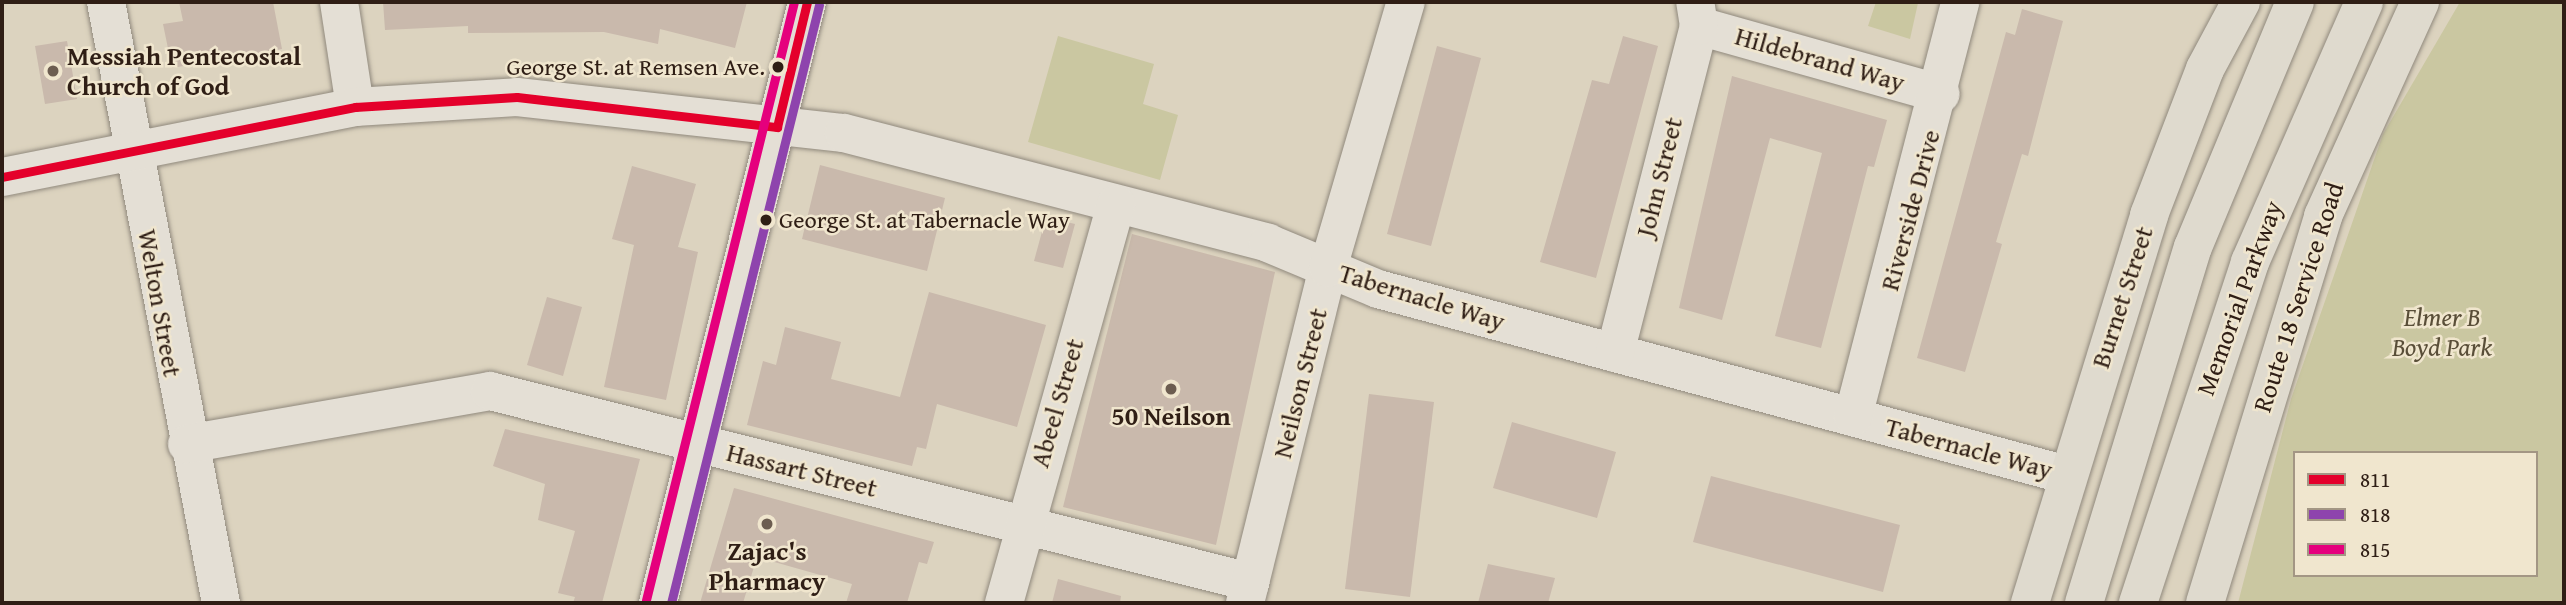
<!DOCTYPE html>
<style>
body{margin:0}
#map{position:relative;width:2566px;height:605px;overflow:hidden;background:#dcd3bf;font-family:"Gentium Book Plus",serif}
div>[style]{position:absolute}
.green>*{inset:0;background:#cac7a1}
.building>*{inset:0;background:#c9b9ac}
.roads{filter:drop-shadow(0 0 2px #90897d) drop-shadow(0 0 2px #90897d)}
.minor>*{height:38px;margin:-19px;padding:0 19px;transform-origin:19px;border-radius:19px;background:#e4dfd5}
.major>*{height:38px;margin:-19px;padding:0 19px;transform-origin:19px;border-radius:19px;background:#dfdace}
.highway>*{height:38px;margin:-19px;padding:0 19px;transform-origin:19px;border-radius:19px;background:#dfdace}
.bus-1>*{height:9px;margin:-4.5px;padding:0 4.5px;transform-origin:4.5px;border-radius:4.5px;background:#e4002b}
.bus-2>*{height:9px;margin:-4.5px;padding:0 4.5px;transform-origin:4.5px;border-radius:4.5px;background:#8e44ad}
.bus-3>*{height:9px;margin:-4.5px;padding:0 4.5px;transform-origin:4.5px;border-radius:4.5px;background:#e5007d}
.dots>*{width:19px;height:19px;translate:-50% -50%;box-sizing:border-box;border:4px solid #f0e6ce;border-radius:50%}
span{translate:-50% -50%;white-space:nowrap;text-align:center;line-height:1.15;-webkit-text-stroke:5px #f0e6ce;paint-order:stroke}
.bus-label{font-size:24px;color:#2f1e15}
.right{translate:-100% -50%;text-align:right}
.left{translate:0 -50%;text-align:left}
.poi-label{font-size:26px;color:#2f1e15;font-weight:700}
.street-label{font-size:26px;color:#2f1e15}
.park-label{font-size:26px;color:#594e38;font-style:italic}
.frame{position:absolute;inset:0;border:4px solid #2f1e15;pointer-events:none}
.legend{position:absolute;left:2293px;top:451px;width:245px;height:126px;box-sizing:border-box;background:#f0e6ce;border:2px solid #a39684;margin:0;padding:9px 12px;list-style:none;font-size:21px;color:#2f1e15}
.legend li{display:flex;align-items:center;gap:14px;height:35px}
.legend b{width:35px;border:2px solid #a39684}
</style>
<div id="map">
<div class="green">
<i style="clip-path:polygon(1876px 2px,1918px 3px,1910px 39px,1868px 26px)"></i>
<i style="clip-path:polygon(evenodd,2460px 2px,2564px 2px,2564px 603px,2238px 603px,2291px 399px,2383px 134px,2460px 2px,2295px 453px,2536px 453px,2536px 575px,2295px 575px,2295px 453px)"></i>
<i style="clip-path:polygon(1058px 36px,1154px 64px,1143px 104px,1178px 115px,1160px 180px,1028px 142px)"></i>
</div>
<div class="building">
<i style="clip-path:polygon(179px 2px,273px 2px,282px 49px,172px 68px,163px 24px,183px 21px)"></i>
<i style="clip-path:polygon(383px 2px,747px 2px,735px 48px,660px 29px,658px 44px,604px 32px,468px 33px,468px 26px,385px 30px)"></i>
<i style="clip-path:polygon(2022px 9px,2063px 21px,2028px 156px,2022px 154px,1996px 242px,2002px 244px,1965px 372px,1917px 358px,2006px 32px,2015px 35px)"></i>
<i style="clip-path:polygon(1623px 36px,1658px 46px,1596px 278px,1540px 262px,1592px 80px,1609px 84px)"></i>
<i style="clip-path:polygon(67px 41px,77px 99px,45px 104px,35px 46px)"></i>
<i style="clip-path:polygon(1437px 46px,1481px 58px,1431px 246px,1387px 234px)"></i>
<i style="clip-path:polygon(1732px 76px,1887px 120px,1874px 167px,1868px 166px,1821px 348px,1775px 336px,1822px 153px,1770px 138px,1722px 320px,1679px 308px)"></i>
<i style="clip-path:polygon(820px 165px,945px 198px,927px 271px,802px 239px)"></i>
<i style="clip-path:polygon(632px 166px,696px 184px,678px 247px,698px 252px,666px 400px,604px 387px,634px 245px,612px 239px)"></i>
<i style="clip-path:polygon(1046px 217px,1075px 224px,1063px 268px,1034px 261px)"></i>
<i style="clip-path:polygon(1132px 234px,1275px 272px,1216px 545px,1063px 507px)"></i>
<i style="clip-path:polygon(929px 292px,1046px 325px,1017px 427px,937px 404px,926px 449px,917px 447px,912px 466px,747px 425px,763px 361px,776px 365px,785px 327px,841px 342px,831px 379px,900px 397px)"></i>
<i style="clip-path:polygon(547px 297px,582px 307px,563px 376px,527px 365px)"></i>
<i style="clip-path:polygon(1369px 394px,1434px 402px,1410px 597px,1345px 589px)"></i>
<i style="clip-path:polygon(1512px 422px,1616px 452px,1597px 518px,1493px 488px)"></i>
<i style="clip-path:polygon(505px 429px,640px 459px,602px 603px,573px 603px,575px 597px,558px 593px,575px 531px,538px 520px,545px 484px,493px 466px)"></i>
<i style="clip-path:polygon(1711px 476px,1900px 525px,1883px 592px,1693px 542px)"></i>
<i style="clip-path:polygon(734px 488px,934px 542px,927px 564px,919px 562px,907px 603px,846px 603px,852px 584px,757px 557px,743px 603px,700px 603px)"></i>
<i style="clip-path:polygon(1488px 564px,1555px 578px,1548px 603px,1478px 603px)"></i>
<i style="clip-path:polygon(1058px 579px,1121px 596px,1120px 603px,1052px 603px)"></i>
</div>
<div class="roads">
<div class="minor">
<i style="left:106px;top:2px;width:612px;rotate:79.17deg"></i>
<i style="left:339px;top:2px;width:106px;rotate:81.3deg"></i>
<i style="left:1699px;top:26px;width:251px;rotate:15.7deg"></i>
<i style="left:2px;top:177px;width:360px;rotate:-11.2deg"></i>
<i style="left:355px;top:107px;width:162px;rotate:-3.5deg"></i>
<i style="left:517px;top:97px;width:329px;rotate:6.3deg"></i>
<i style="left:844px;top:133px;width:438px;rotate:14.5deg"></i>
<i style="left:1268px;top:243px;width:119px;rotate:22.7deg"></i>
<i style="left:1378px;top:289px;width:714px;rotate:15.11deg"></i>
<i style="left:1615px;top:353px;width:338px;rotate:-75.6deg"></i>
<i style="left:1699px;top:26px;width:24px;rotate:-99deg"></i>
<i style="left:1853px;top:417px;width:429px;rotate:-75.5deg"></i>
<i style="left:187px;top:444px;width:308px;rotate:-9.9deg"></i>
<i style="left:490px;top:391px;width:784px;rotate:14.11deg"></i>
<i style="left:658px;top:603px;width:619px;rotate:-76.08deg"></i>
<i style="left:1004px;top:603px;width:414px;rotate:-74.3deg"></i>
<i style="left:1245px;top:603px;width:345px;rotate:-76.1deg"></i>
<i style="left:1328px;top:268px;width:277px;rotate:-73.7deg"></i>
</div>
<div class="major">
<i style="left:2030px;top:603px;width:406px;rotate:-72.9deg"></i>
<i style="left:2149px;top:215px;width:156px;rotate:-69deg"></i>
<i style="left:2205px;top:69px;width:76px;rotate:-61.8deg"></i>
<i style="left:2205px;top:603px;width:405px;rotate:-73deg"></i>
<i style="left:2323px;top:216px;width:235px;rotate:-65.6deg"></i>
</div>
<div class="highway">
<i style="left:2084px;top:603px;width:372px;rotate:-73deg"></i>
<i style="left:2193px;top:247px;width:265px;rotate:-67.4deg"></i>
<i style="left:2138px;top:603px;width:359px;rotate:-71.8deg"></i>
<i style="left:2250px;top:262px;width:284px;rotate:-66.3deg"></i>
</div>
</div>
<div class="bus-1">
<i style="left:777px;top:127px;width:129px;rotate:-76.5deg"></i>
<i style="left:2px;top:177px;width:360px;rotate:-11.2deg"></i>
<i style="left:355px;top:107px;width:162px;rotate:-3.5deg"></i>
<i style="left:517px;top:97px;width:262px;rotate:6.6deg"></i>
</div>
<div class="bus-2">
<i style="left:671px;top:603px;width:616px;rotate:-76.1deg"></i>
</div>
<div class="bus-3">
<i style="left:646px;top:600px;width:616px;rotate:-76.1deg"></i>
</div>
<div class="dots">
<i style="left:778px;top:67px;background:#2f1e15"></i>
<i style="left:53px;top:71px;background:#6c5d50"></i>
<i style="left:766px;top:220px;background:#2f1e15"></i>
<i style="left:1171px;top:389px;background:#6c5d50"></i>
<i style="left:767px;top:524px;background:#6c5d50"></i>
</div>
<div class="bus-label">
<span class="right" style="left:765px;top:67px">George St. at Remsen Ave.</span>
<span class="left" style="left:779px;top:220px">George St. at Tabernacle Way</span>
</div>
<div class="poi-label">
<span class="left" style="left:67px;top:71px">Messiah Pentecostal<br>Church of God</span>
<span style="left:1171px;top:416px">50 Neilson</span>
<span style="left:767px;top:566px">Zajac's<br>Pharmacy</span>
</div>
<div class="street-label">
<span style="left:1820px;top:59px;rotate:16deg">Hildebrand Way</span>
<span style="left:1659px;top:177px;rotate:-76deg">John Street</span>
<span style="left:1910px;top:210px;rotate:-75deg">Riverside Drive</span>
<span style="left:1422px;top:297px;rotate:17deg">Tabernacle Way</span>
<span style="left:2122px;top:297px;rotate:-72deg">Burnet Street</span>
<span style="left:2298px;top:297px;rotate:-72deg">Route 18 Service Road</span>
<span style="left:2239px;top:298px;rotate:-70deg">Memorial Parkway</span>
<span style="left:160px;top:303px;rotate:80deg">Welton Street</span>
<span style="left:1300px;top:383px;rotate:-76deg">Neilson Street</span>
<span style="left:1057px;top:403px;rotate:-74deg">Abeel Street</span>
<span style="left:1969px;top:448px;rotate:15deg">Tabernacle Way</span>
<span style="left:802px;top:470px;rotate:14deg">Hassart Street</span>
</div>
<div class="park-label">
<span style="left:2442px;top:332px">Elmer B<br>Boyd Park</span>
</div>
<div class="frame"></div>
<ul class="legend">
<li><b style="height:9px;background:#e4002b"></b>811</li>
<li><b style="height:9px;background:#8e44ad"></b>818</li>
<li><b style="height:9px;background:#e5007d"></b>815</li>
</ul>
</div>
